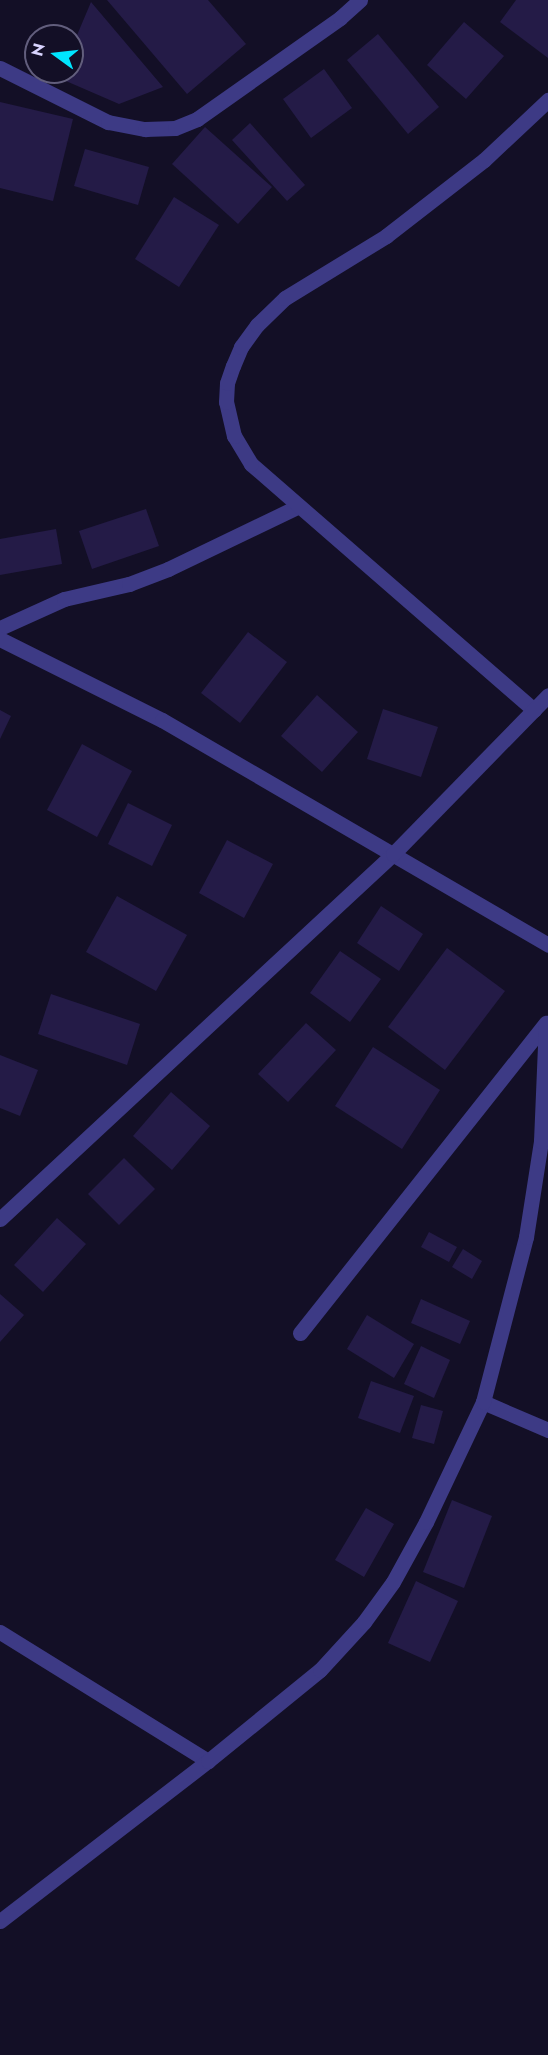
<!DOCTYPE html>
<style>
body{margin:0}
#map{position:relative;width:548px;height:2055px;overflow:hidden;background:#130f26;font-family:Jost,sans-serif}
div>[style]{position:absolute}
.building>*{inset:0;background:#241b47}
.minor>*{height:15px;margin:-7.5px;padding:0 7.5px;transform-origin:7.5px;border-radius:7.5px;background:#3d3a85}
span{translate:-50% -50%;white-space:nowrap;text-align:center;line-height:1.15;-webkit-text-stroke:6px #130f26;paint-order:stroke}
.north{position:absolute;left:24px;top:24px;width:60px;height:60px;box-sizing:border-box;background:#130f26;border:2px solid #625e7d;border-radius:50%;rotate:285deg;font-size:16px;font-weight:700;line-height:24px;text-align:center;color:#d9d4ff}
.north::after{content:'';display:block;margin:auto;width:21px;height:27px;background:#00e5ff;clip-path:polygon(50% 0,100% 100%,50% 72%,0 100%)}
</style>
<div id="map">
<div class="building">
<i style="clip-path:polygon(107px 0,208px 0,246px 44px,187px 94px)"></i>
<i style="clip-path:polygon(516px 0,548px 0,548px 58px,500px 22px)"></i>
<i style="clip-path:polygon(91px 2px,163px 87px,119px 104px,59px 78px,62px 72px,72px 72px,72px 47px)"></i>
<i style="clip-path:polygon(464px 22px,504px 56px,466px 99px,427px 65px)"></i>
<i style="clip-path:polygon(378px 34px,439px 107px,408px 134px,347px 60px)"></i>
<i style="clip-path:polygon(324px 69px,352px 108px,311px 138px,283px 99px)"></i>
<i style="clip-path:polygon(0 102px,73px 119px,53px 201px,0 188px)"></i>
<i style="clip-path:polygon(250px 123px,305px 185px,287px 201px,232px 140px)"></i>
<i style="clip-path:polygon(205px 127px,272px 187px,238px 224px,172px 164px)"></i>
<i style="clip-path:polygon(85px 149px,149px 167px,138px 205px,74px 186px)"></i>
<i style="clip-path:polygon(174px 197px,219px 225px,179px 287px,135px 259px)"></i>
<i style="clip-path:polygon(146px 509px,159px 546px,92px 569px,79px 531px)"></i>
<i style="clip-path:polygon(56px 529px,62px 564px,0 575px,0 539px)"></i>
<i style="clip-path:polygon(248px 632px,287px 662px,240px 723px,201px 693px)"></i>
<i style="clip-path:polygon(317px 695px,358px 732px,322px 772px,281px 736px)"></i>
<i style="clip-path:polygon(383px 709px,438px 727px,421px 777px,367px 759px)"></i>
<i style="clip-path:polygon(0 710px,11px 716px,0 739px)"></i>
<i style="clip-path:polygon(82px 744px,132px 771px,97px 837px,47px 810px)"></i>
<i style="clip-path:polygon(128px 803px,172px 825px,152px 866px,108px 844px)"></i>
<i style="clip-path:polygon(227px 840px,273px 864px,244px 918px,199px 893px)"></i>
<i style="clip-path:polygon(117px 896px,187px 935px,156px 991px,86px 952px)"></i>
<i style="clip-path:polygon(381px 906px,423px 934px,399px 971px,357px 943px)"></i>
<i style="clip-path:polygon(447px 948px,505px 991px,445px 1070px,388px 1027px)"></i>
<i style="clip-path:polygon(340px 951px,381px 979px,350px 1022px,310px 993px)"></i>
<i style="clip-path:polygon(51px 994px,140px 1024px,127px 1065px,38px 1034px)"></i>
<i style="clip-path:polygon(306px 1023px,336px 1050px,288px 1102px,258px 1074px)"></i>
<i style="clip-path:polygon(373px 1047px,440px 1090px,402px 1149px,335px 1106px)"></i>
<i style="clip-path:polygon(0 1055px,38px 1070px,20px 1116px,0 1108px)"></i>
<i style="clip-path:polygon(171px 1092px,210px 1126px,172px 1170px,133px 1136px)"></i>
<i style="clip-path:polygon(124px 1158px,155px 1189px,119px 1225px,88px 1194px)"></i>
<i style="clip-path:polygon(57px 1218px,86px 1244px,43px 1292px,14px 1265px)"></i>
<i style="clip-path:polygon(429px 1232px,457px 1247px,449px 1262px,421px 1247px)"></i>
<i style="clip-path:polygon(463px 1249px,482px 1261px,472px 1279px,452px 1267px)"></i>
<i style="clip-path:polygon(0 1294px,24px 1315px,0 1342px)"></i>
<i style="clip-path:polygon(421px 1299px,470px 1321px,460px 1344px,411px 1323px)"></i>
<i style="clip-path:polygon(367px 1315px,414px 1344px,394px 1378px,347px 1349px)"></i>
<i style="clip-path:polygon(421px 1346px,450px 1360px,434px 1398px,404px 1384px)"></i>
<i style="clip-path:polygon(371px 1381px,414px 1396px,400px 1433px,358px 1418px)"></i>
<i style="clip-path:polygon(421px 1405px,443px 1411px,434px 1444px,412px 1438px)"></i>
<i style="clip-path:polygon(452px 1500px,492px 1516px,464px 1588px,423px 1572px)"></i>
<i style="clip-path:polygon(366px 1508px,394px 1524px,364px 1577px,335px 1560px)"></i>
<i style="clip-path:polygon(416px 1581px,458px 1601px,430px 1662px,388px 1643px)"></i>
</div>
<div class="minor">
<i style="left:0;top:68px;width:121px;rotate:26.6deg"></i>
<i style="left:108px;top:122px;width:38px;rotate:11deg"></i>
<i style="left:145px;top:129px;width:30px;rotate:-2deg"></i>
<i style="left:175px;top:128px;width:24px;rotate:-22deg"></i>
<i style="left:197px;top:119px;width:175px;rotate:-35.2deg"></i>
<i style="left:340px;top:18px;width:27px;rotate:-42deg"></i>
<i style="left:0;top:628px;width:70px;rotate:-24.4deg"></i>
<i style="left:64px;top:599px;width:67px;rotate:-13deg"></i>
<i style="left:129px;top:584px;width:42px;rotate:-21deg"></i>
<i style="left:168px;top:569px;width:145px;rotate:-25.7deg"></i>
<i style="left:0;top:639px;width:181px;rotate:26.6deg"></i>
<i style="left:162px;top:720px;width:447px;rotate:30.2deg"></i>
<i style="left:534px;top:710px;width:375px;rotate:-139deg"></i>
<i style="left:251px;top:464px;width:33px;rotate:-121deg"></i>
<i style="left:234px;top:436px;width:35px;rotate:-103deg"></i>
<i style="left:226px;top:402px;width:19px;rotate:-87deg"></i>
<i style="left:227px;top:383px;width:18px;rotate:-71deg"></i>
<i style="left:233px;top:366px;width:21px;rotate:-67deg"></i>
<i style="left:241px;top:347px;width:27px;rotate:-54deg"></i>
<i style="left:257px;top:325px;width:39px;rotate:-44deg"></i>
<i style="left:285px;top:298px;width:119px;rotate:-31.5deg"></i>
<i style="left:386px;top:236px;width:124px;rotate:-37.8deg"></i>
<i style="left:484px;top:160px;width:88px;rotate:-43.2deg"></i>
<i style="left:0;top:1219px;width:536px;rotate:-42.88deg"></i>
<i style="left:393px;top:854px;width:222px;rotate:-45.7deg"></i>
<i style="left:300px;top:1333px;width:396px;rotate:-51.6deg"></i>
<i style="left:483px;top:1402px;width:71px;rotate:23.3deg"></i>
<i style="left:0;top:1632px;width:245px;rotate:31.8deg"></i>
<i style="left:0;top:1921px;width:262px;rotate:-37.6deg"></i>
<i style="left:208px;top:1761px;width:144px;rotate:-39.1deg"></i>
<i style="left:320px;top:1670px;width:65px;rotate:-47.5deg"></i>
<i style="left:364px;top:1622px;width:49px;rotate:-54.1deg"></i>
<i style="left:393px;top:1582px;width:68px;rotate:-61.2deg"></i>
<i style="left:426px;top:1522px;width:133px;rotate:-64.6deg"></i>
<i style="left:483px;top:1402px;width:171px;rotate:-75.4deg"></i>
<i style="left:526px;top:1237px;width:97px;rotate:-81.1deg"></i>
<i style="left:541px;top:1141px;width:117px;rotate:-87.6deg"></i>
</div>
<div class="north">N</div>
</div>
